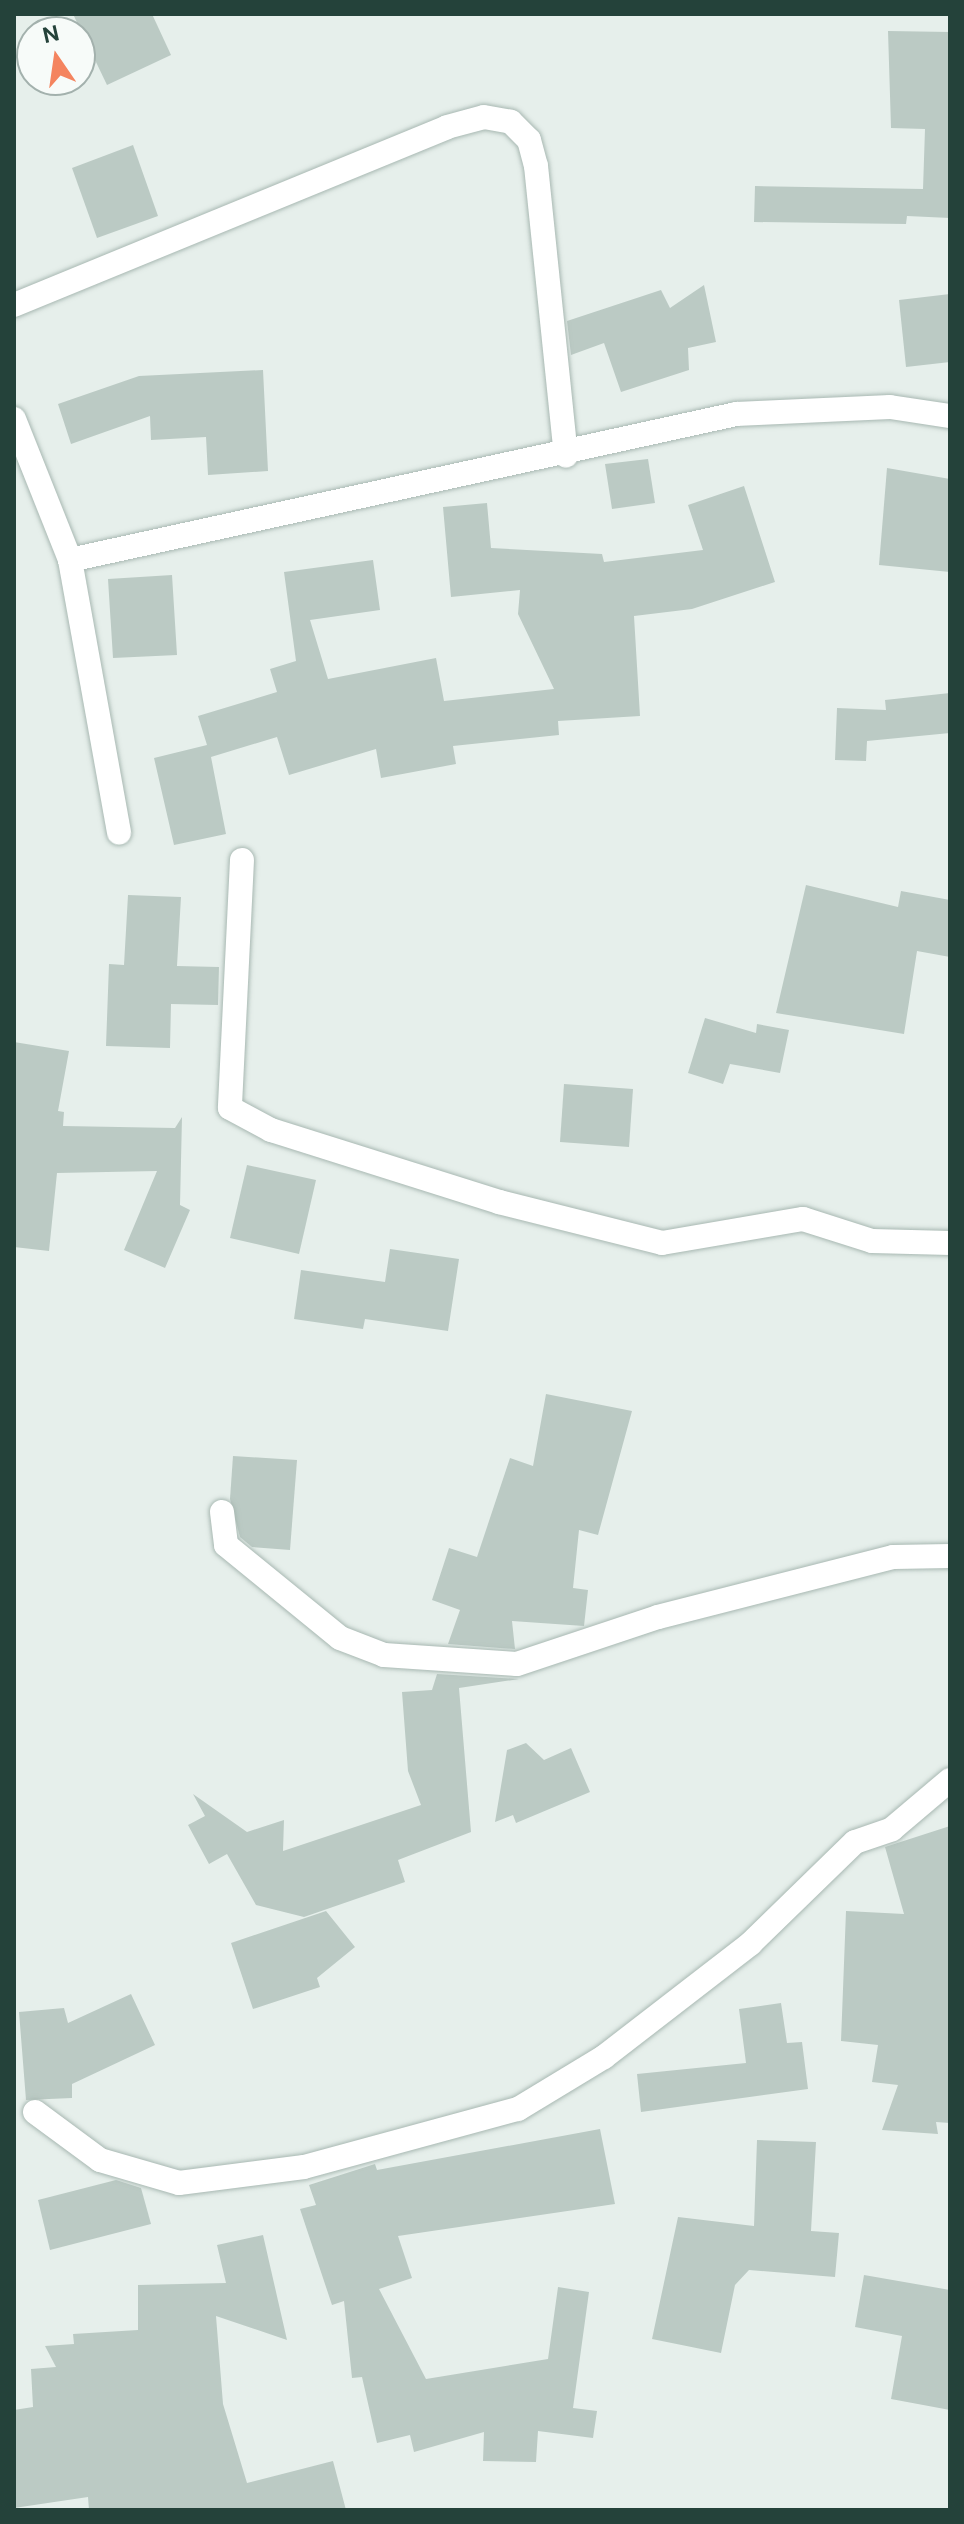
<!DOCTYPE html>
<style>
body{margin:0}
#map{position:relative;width:964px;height:2524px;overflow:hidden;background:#e6efeb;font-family:"DM Sans",sans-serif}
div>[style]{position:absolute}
.building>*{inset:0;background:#bbcac4}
.roads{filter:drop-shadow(0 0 2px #a8b8b2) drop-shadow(0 0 2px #a8b8b2)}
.minor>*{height:24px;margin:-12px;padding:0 12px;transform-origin:12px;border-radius:12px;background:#fff}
span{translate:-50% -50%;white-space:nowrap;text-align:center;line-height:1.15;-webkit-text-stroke:7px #f7fbf9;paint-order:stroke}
.frame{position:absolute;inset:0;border:16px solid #24423a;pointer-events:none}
.north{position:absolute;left:16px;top:16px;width:80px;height:80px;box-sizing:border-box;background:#f7fbf9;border:2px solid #a3b1ad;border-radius:50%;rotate:347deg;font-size:22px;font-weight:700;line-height:32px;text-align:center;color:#24423a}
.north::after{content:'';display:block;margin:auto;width:28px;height:36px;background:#f4845f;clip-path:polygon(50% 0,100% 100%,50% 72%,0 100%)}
</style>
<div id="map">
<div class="building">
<i style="clip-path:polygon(73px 14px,152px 14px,171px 55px,107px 85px)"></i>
<i style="clip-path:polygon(888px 31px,950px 32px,950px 218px,907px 216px,906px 224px,754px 222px,755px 186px,923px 189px,925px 129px,891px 128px)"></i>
<i style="clip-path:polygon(133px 145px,158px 216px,97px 238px,72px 168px)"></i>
<i style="clip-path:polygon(704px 285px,716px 342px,688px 348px,689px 370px,621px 392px,604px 343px,571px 355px,567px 321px,661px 290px,670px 308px)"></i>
<i style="clip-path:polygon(950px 294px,950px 362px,906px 367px,899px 300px)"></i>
<i style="clip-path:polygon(263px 370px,268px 471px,208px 475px,206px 437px,151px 440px,150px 416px,71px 444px,58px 404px,139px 376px)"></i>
<i style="clip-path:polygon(648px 459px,655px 503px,612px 509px,605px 464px)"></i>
<i style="clip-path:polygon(887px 468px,950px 479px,950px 572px,879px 565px)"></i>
<i style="clip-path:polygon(744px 486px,775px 582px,692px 609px,634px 616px,640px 716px,558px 721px,559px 735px,453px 746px,456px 764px,381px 778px,376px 749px,289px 775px,277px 737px,211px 757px,226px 834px,174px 845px,154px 758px,207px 745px,198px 716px,277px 692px,270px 669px,296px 661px,284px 572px,373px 560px,380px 610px,310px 620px,328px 679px,436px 658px,444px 701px,554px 689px,518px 614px,520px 590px,451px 597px,443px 507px,487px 503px,491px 548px,602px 554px,604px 562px,703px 550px,688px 505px)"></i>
<i style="clip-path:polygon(172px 575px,177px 655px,113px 658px,108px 579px)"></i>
<i style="clip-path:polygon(950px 693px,950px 733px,867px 741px,866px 761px,835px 760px,837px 708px,886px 710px,885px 700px)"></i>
<i style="clip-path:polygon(806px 885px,898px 907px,901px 891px,950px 900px,950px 957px,917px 951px,904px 1034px,776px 1013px)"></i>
<i style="clip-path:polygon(128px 895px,181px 897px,177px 966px,219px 967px,218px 1005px,171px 1004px,170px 1048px,106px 1046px,109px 964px,124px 965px)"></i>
<i style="clip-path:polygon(705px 1018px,756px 1033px,757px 1024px,789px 1030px,780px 1073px,730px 1064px,723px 1084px,688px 1073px)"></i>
<i style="clip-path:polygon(14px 1042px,69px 1051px,58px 1111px,64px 1112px,63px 1126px,175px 1128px,182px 1117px,180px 1205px,190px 1210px,165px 1268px,124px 1250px,157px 1171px,57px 1173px,49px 1251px,14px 1247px)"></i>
<i style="clip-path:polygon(564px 1084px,633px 1089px,629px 1147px,560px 1142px)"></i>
<i style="clip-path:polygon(247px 1165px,316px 1180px,299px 1254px,230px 1238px)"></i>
<i style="clip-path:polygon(390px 1249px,459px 1259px,448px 1331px,365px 1319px,363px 1329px,294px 1319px,301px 1270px,385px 1282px)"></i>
<i style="clip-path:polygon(546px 1394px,632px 1411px,598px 1535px,579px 1530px,573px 1588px,588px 1590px,584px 1626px,512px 1621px,515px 1649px,448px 1644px,460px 1610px,432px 1600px,449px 1548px,477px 1557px,510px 1458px,533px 1466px)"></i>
<i style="clip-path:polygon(233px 1456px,297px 1460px,290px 1550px,252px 1547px,240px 1537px,230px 1499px)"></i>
<i style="clip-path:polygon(437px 1674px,519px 1679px,459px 1688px,471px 1832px,398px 1860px,405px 1882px,304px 1917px,256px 1905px,227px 1854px,209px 1864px,188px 1825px,205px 1816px,193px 1794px,247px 1832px,284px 1820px,283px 1851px,421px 1805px,408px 1771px,402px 1692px,432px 1690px)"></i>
<i style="clip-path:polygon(526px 1743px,544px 1760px,571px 1748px,590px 1792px,516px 1823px,513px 1815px,495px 1822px,507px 1750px)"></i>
<i style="clip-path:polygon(950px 1826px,950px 2123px,936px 2122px,938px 2134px,882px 2130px,898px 2085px,872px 2082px,878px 2045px,841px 2041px,846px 1911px,904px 1914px,885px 1847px)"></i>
<i style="clip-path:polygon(326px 1911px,355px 1947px,317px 1978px,320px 1987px,253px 2009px,231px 1943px)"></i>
<i style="clip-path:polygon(131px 1994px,155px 2045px,72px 2084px,72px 2098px,26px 2100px,19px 2012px,64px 2008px,68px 2023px)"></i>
<i style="clip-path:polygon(781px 2003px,787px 2043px,802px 2042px,808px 2089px,641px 2112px,637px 2074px,746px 2063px,739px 2009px)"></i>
<i style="clip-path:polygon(600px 2129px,615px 2204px,398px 2236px,412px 2278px,379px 2289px,426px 2379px,548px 2359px,558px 2287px,589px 2292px,573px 2408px,597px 2411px,593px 2438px,538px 2431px,536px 2462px,483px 2461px,484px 2432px,414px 2452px,410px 2435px,377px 2443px,362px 2377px,352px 2378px,344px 2301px,332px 2305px,300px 2209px,316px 2205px,309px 2185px,375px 2164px,377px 2170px)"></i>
<i style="clip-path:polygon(757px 2140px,816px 2142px,811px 2231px,839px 2233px,835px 2277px,749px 2270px,735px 2285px,721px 2353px,652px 2339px,678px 2217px,754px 2226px)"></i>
<i style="clip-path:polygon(116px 2180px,141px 2188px,151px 2224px,50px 2250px,38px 2200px)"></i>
<i style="clip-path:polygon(263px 2235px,287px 2340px,216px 2316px,223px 2404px,247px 2483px,333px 2461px,346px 2510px,89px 2510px,88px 2497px,14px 2508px,14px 2410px,33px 2407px,31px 2369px,56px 2367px,45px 2346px,74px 2344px,73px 2334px,138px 2330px,138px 2285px,226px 2283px,217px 2245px)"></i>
<i style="clip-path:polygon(864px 2275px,950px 2290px,950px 2410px,891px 2399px,902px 2336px,855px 2327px)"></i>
</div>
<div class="roads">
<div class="minor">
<i style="left:14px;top:305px;width:468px;rotate:-22.3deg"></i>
<i style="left:447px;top:127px;width:38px;rotate:-15deg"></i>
<i style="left:484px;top:117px;width:27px;rotate:10deg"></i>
<i style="left:511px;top:122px;width:25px;rotate:45deg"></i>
<i style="left:529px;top:140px;width:27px;rotate:75deg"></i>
<i style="left:536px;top:166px;width:291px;rotate:84.1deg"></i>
<i style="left:14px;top:419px;width:152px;rotate:68.3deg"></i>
<i style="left:70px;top:560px;width:277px;rotate:79.8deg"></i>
<i style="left:70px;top:560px;width:682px;rotate:-12.36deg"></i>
<i style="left:736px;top:414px;width:154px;rotate:-2.6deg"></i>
<i style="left:890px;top:407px;width:61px;rotate:8.5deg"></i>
<i style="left:242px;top:860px;width:248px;rotate:92.8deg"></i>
<i style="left:230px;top:1108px;width:47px;rotate:28.2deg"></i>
<i style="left:271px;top:1130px;width:239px;rotate:17.5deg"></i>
<i style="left:499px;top:1202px;width:168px;rotate:14.1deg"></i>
<i style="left:662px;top:1243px;width:143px;rotate:-9.7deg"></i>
<i style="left:803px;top:1219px;width:72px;rotate:17.7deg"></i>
<i style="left:872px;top:1241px;width:78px;rotate:1.5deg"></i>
<i style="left:222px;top:1512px;width:33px;rotate:83deg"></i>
<i style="left:226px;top:1545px;width:147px;rotate:39.2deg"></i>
<i style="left:340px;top:1638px;width:47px;rotate:21.1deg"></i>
<i style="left:384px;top:1655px;width:133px;rotate:3.9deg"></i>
<i style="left:517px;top:1664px;width:149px;rotate:-18.4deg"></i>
<i style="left:658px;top:1617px;width:243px;rotate:-14.3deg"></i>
<i style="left:893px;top:1557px;width:57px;rotate:-1deg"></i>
<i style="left:35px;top:2112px;width:81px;rotate:36.4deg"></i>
<i style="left:100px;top:2160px;width:82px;rotate:16.2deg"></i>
<i style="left:179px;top:2183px;width:126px;rotate:-7.3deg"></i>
<i style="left:304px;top:2167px;width:222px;rotate:-15.2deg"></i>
<i style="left:518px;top:2109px;width:100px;rotate:-31.2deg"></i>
<i style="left:604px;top:2057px;width:185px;rotate:-37.7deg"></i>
<i style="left:750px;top:1944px;width:146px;rotate:-44.2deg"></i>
<i style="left:855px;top:1842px;width:39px;rotate:-19deg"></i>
<i style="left:892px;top:1829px;width:76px;rotate:-40.2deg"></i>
</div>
</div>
<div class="frame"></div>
<div class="north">N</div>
</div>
